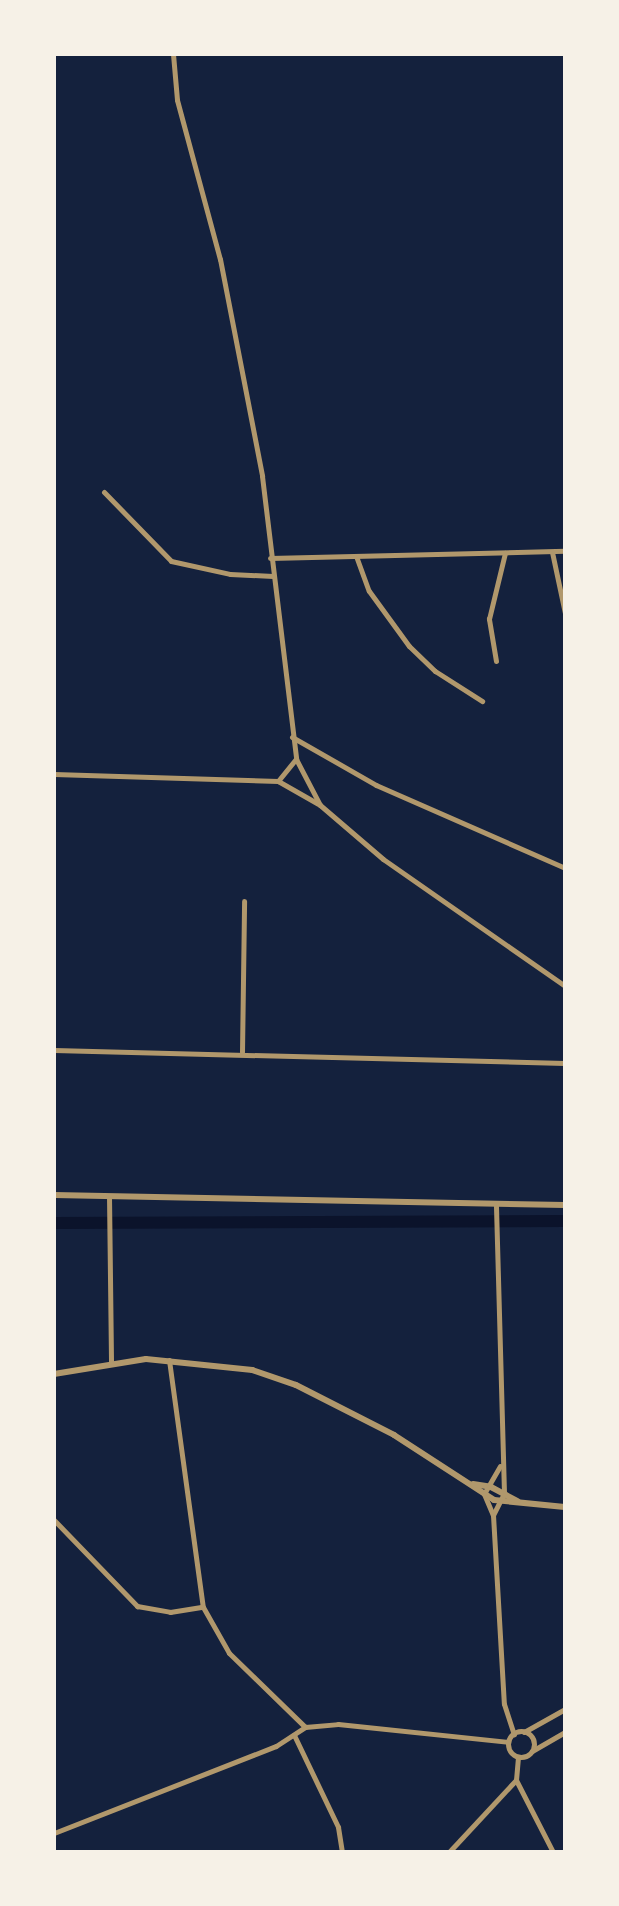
<!DOCTYPE html>
<style>
body{margin:0}
#map{position:relative;width:619px;height:1906px;overflow:hidden;background:#14213d;font-family:Literata,serif}
div>[style]{position:absolute}
.canal>*{height:12px;margin:-6px;padding:0 6px;transform-origin:6px;border-radius:6px;background:#0b132b}
.minor>*{height:5px;margin:-2.5px;padding:0 2.5px;transform-origin:2.5px;border-radius:2.5px;background:#b1986c}
.minor>.ring{margin:-2.5px;padding:0;box-sizing:content-box;background:none;border:5px solid #b1986c;border-radius:50%}
.tertiary>*{height:6px;margin:-3px;padding:0 3px;transform-origin:3px;border-radius:3px;background:#b1986c}
span{translate:-50% -50%;white-space:nowrap;text-align:center;line-height:1.15;-webkit-text-stroke:8px #f6f1e7;paint-order:stroke}
.frame{position:absolute;inset:0;border:56px solid #f6f1e7;pointer-events:none}
</style>
<div id="map">
<div class="canal">
<i style="left:54px;top:1223px;width:511px;rotate:-0.22deg"></i>
</div>
<div class="minor">
<i style="left:173px;top:54px;width:46px;rotate:85deg"></i>
<i style="left:177px;top:100px;width:165px;rotate:74.9deg"></i>
<i style="left:220px;top:259px;width:221px;rotate:79deg"></i>
<i style="left:262px;top:476px;width:285px;rotate:83.1deg"></i>
<i style="left:296px;top:759px;width:52px;rotate:62.4deg"></i>
<i style="left:104px;top:492px;width:96px;rotate:45.8deg"></i>
<i style="left:171px;top:561px;width:60px;rotate:12.4deg"></i>
<i style="left:230px;top:574px;width:43px;rotate:2.7deg"></i>
<i style="left:552px;top:552px;width:62px;rotate:78deg"></i>
<i style="left:356px;top:556px;width:37px;rotate:70deg"></i>
<i style="left:369px;top:591px;width:68px;rotate:54deg"></i>
<i style="left:409px;top:646px;width:36px;rotate:44deg"></i>
<i style="left:435px;top:671px;width:56px;rotate:32.6deg"></i>
<i style="left:270px;top:558px;width:295px;rotate:-1.4deg"></i>
<i style="left:496px;top:661px;width:43px;rotate:-99.5deg"></i>
<i style="left:489px;top:619px;width:68px;rotate:-76.4deg"></i>
<i style="left:292px;top:737px;width:97px;rotate:29.7deg"></i>
<i style="left:376px;top:785px;width:206px;rotate:23.7deg"></i>
<i style="left:54px;top:774px;width:224px;rotate:1.8deg"></i>
<i style="left:278px;top:781px;width:48px;rotate:29.7deg"></i>
<i style="left:320px;top:805px;width:83px;rotate:40.6deg"></i>
<i style="left:383px;top:859px;width:222px;rotate:34.9deg"></i>
<i style="left:278px;top:781px;width:28px;rotate:-51deg"></i>
<i style="left:54px;top:1050px;width:511px;rotate:1.46deg"></i>
<i style="left:242px;top:1052px;width:151px;rotate:-89.2deg"></i>
<i style="left:109px;top:1196px;width:166px;rotate:89.3deg"></i>
<i style="left:169px;top:1360px;width:249px;rotate:82.2deg"></i>
<i style="left:203px;top:1607px;width:53px;rotate:60.5deg"></i>
<i style="left:229px;top:1653px;width:106px;rotate:44.2deg"></i>
<i style="left:500px;top:1466px;width:32px;rotate:120deg"></i>
<i style="left:484px;top:1494px;width:23px;rotate:67deg"></i>
<i style="left:493px;top:1515px;width:189px;rotate:86.7deg"></i>
<i style="left:504px;top:1704px;width:32px;rotate:72deg"></i>
<i style="left:493px;top:1515px;width:25px;rotate:-63deg"></i>
<i style="left:504px;top:1493px;width:289px;rotate:-91.6deg"></i>
<i style="left:54px;top:1520px;width:120px;rotate:46deg"></i>
<i style="left:137px;top:1606px;width:34px;rotate:10deg"></i>
<i style="left:170px;top:1612px;width:33px;rotate:-9deg"></i>
<i class="ring" style="left:508px;top:1731px;width:21px;height:21px"></i>
<i style="left:524px;top:1732px;width:47px;rotate:-29.3deg"></i>
<i style="left:294px;top:1735px;width:102px;rotate:64.4deg"></i>
<i style="left:338px;top:1827px;width:25px;rotate:81deg"></i>
<i style="left:532px;top:1751px;width:38px;rotate:-30deg"></i>
<i style="left:516px;top:1780px;width:81px;rotate:62.8deg"></i>
<i style="left:54px;top:1833px;width:238px;rotate:-21.4deg"></i>
<i style="left:276px;top:1746px;width:35px;rotate:-33deg"></i>
<i style="left:305px;top:1727px;width:33px;rotate:-5deg"></i>
<i style="left:338px;top:1724px;width:171px;rotate:6deg"></i>
<i style="left:449px;top:1852px;width:98px;rotate:-47.1deg"></i>
<i style="left:516px;top:1780px;width:23px;rotate:-85deg"></i>
</div>
<div class="tertiary">
<i style="left:54px;top:1195px;width:511px;rotate:1.12deg"></i>
<i style="left:54px;top:1374px;width:93px;rotate:-9.3deg"></i>
<i style="left:146px;top:1359px;width:107px;rotate:5.9deg"></i>
<i style="left:252px;top:1370px;width:46px;rotate:18.8deg"></i>
<i style="left:296px;top:1385px;width:110px;rotate:27deg"></i>
<i style="left:394px;top:1435px;width:119px;rotate:33deg"></i>
<i style="left:494px;top:1500px;width:71px;rotate:5.6deg"></i>
<i style="left:473px;top:1484px;width:18px;rotate:9deg"></i>
<i style="left:491px;top:1487px;width:30px;rotate:28deg"></i>
</div>
<div class="frame"></div>
</div>
